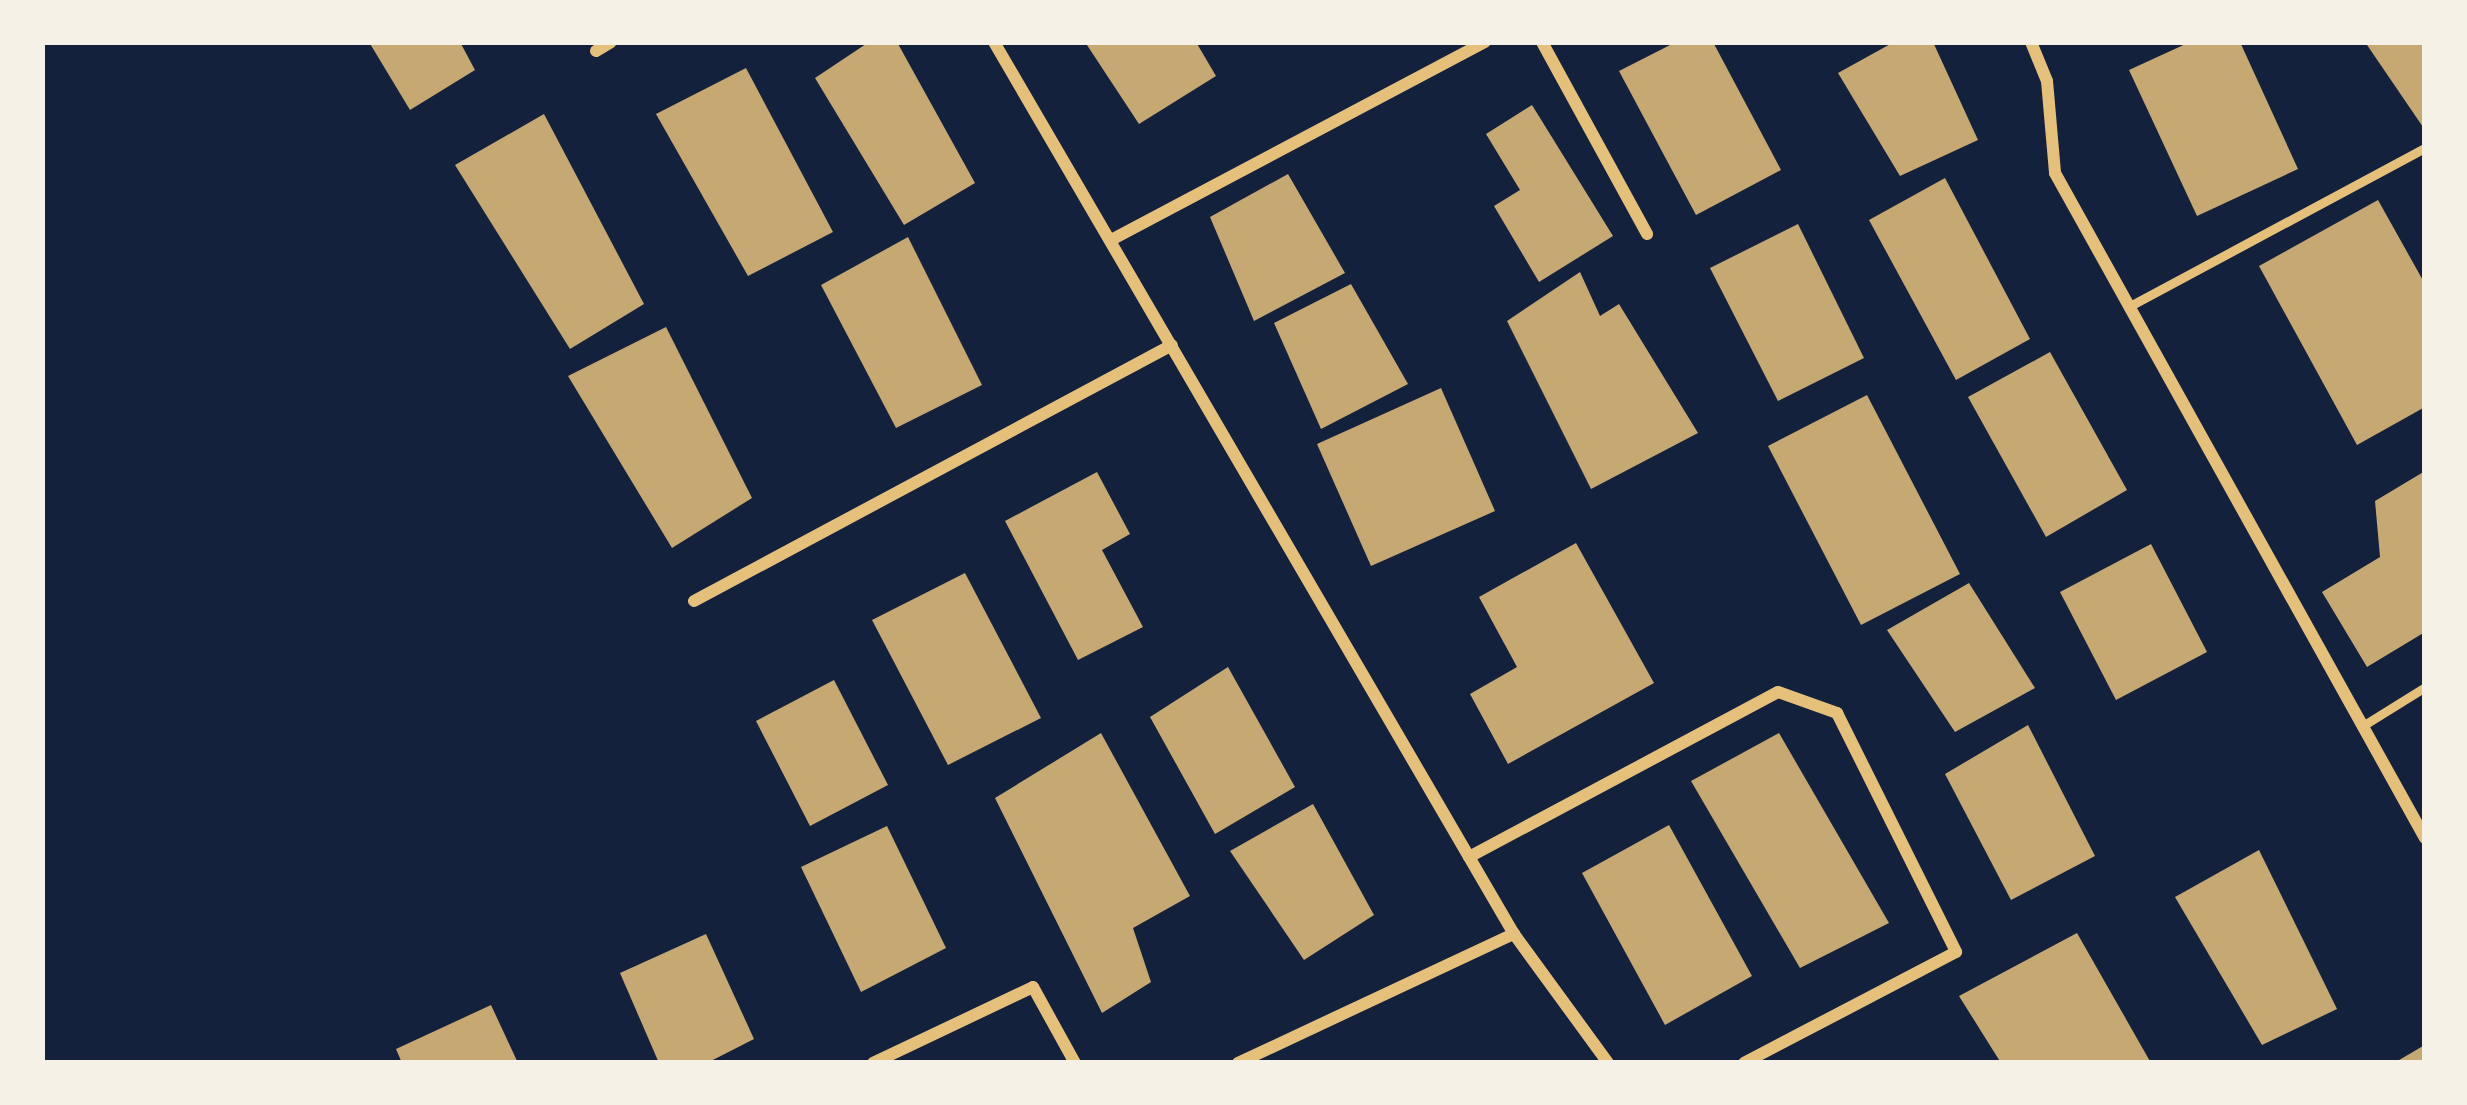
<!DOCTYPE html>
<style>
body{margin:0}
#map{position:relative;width:2467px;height:1105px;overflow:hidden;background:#14213d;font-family:Jost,sans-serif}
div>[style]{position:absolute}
.building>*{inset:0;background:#c6a872}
.service>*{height:9px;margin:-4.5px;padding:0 4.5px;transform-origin:4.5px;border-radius:4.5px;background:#e5c07b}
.minor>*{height:12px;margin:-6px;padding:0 6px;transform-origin:6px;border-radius:6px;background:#e5c07b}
span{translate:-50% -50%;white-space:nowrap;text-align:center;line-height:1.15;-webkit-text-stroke:9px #f6f1e7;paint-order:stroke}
.frame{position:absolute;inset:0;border:45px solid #f6f1e7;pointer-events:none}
</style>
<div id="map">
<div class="building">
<i style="clip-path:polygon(369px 42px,460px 42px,475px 70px,410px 110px)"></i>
<i style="clip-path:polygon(869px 42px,897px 42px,975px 183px,904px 225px,815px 78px)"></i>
<i style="clip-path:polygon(1085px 42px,1196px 42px,1216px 76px,1139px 124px)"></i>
<i style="clip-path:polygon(1676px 42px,1713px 42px,1781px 170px,1696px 215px,1619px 71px)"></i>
<i style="clip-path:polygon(1894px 42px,1933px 42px,1978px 140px,1900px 176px,1838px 73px)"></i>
<i style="clip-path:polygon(2190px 42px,2240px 42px,2298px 169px,2197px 216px,2129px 70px)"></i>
<i style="clip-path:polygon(2365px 42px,2425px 42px,2425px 130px)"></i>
<i style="clip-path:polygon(746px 68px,833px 232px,748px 276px,656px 114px)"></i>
<i style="clip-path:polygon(1532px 105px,1613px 236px,1539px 282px,1494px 206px,1520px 190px,1486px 134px)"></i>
<i style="clip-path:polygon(544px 114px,644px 304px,570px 349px,455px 165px)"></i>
<i style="clip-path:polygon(1288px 174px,1345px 273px,1254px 321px,1210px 217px)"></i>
<i style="clip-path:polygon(1945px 178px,2030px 339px,1956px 380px,1869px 220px)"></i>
<i style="clip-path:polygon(2378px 200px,2425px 284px,2425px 407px,2357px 445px,2259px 266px)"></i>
<i style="clip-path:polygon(1798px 224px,1864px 358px,1778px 401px,1710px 268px)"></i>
<i style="clip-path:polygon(908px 237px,982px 385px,896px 428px,821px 285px)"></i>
<i style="clip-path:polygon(1580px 272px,1600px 316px,1619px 304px,1698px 433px,1591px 489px,1507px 321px)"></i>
<i style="clip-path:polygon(1351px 284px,1408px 384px,1321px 429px,1274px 323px)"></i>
<i style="clip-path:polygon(666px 327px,752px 498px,672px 548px,568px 376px)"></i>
<i style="clip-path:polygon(2050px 352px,2127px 490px,2046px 537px,1968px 397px)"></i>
<i style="clip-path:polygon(1441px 388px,1495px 511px,1371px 566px,1317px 444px)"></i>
<i style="clip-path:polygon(1867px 395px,1960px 574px,1861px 625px,1768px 446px)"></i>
<i style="clip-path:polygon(2425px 471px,2425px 632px,2367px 667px,2322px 592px,2380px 557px,2375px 501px)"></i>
<i style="clip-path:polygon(1097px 472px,1130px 534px,1102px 550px,1143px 627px,1078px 660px,1005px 521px)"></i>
<i style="clip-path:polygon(1576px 543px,1654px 683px,1508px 764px,1470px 694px,1517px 667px,1479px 597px)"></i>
<i style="clip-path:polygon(2151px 544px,2207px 652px,2116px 700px,2060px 592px)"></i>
<i style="clip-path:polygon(965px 573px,1041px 718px,948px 765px,872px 620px)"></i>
<i style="clip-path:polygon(1969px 583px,2035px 688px,1955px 732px,1887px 630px)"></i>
<i style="clip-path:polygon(1228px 667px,1295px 787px,1215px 834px,1150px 717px)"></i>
<i style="clip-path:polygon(834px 680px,888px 785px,810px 826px,756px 721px)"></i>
<i style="clip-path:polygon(2028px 725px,2095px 856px,2011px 900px,1945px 774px)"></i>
<i style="clip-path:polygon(1101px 733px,1190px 896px,1133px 928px,1151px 982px,1102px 1013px,995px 798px)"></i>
<i style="clip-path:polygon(1779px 733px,1889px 923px,1800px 968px,1691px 781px)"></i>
<i style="clip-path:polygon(1313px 804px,1374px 915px,1304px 960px,1230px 851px)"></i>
<i style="clip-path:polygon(1669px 825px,1752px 976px,1665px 1025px,1582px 873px)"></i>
<i style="clip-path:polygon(887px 826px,946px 948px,861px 992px,801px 867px)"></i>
<i style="clip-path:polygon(2259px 850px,2337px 1009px,2262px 1045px,2175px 897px)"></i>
<i style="clip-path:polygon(2077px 933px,2151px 1063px,2001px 1063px,1959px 996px)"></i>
<i style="clip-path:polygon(706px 934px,754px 1039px,707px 1063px,659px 1063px,620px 973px)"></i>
<i style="clip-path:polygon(491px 1005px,518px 1063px,402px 1063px,396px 1049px)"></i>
<i style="clip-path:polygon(2423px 1046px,2425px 1063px,2394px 1063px)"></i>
</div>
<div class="service">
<i style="left:2128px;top:307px;width:337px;rotate:-28.2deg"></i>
<i style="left:2364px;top:725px;width:72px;rotate:-31.9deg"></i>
</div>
<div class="minor">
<i style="left:994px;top:42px;width:1033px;rotate:59.76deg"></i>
<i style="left:1514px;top:934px;width:160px;rotate:53.9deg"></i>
<i style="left:1542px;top:42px;width:219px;rotate:61.3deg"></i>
<i style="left:2031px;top:42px;width:42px;rotate:67.7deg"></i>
<i style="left:2047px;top:81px;width:92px;rotate:85deg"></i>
<i style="left:2055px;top:173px;width:761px;rotate:60.91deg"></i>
<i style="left:596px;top:51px;width:17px;rotate:-31deg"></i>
<i style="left:1111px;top:240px;width:423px;rotate:-27.9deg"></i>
<i style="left:694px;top:601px;width:542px;rotate:-28.17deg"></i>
<i style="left:1469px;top:857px;width:350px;rotate:-28.1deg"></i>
<i style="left:1778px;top:692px;width:63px;rotate:19.6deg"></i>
<i style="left:1837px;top:713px;width:267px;rotate:63.5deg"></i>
<i style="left:1956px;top:952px;width:239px;rotate:152.4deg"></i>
<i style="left:873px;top:1063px;width:177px;rotate:-25.4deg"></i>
<i style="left:1033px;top:987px;width:87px;rotate:61.1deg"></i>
<i style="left:1238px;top:1063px;width:305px;rotate:-25.1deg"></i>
</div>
<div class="frame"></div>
</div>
